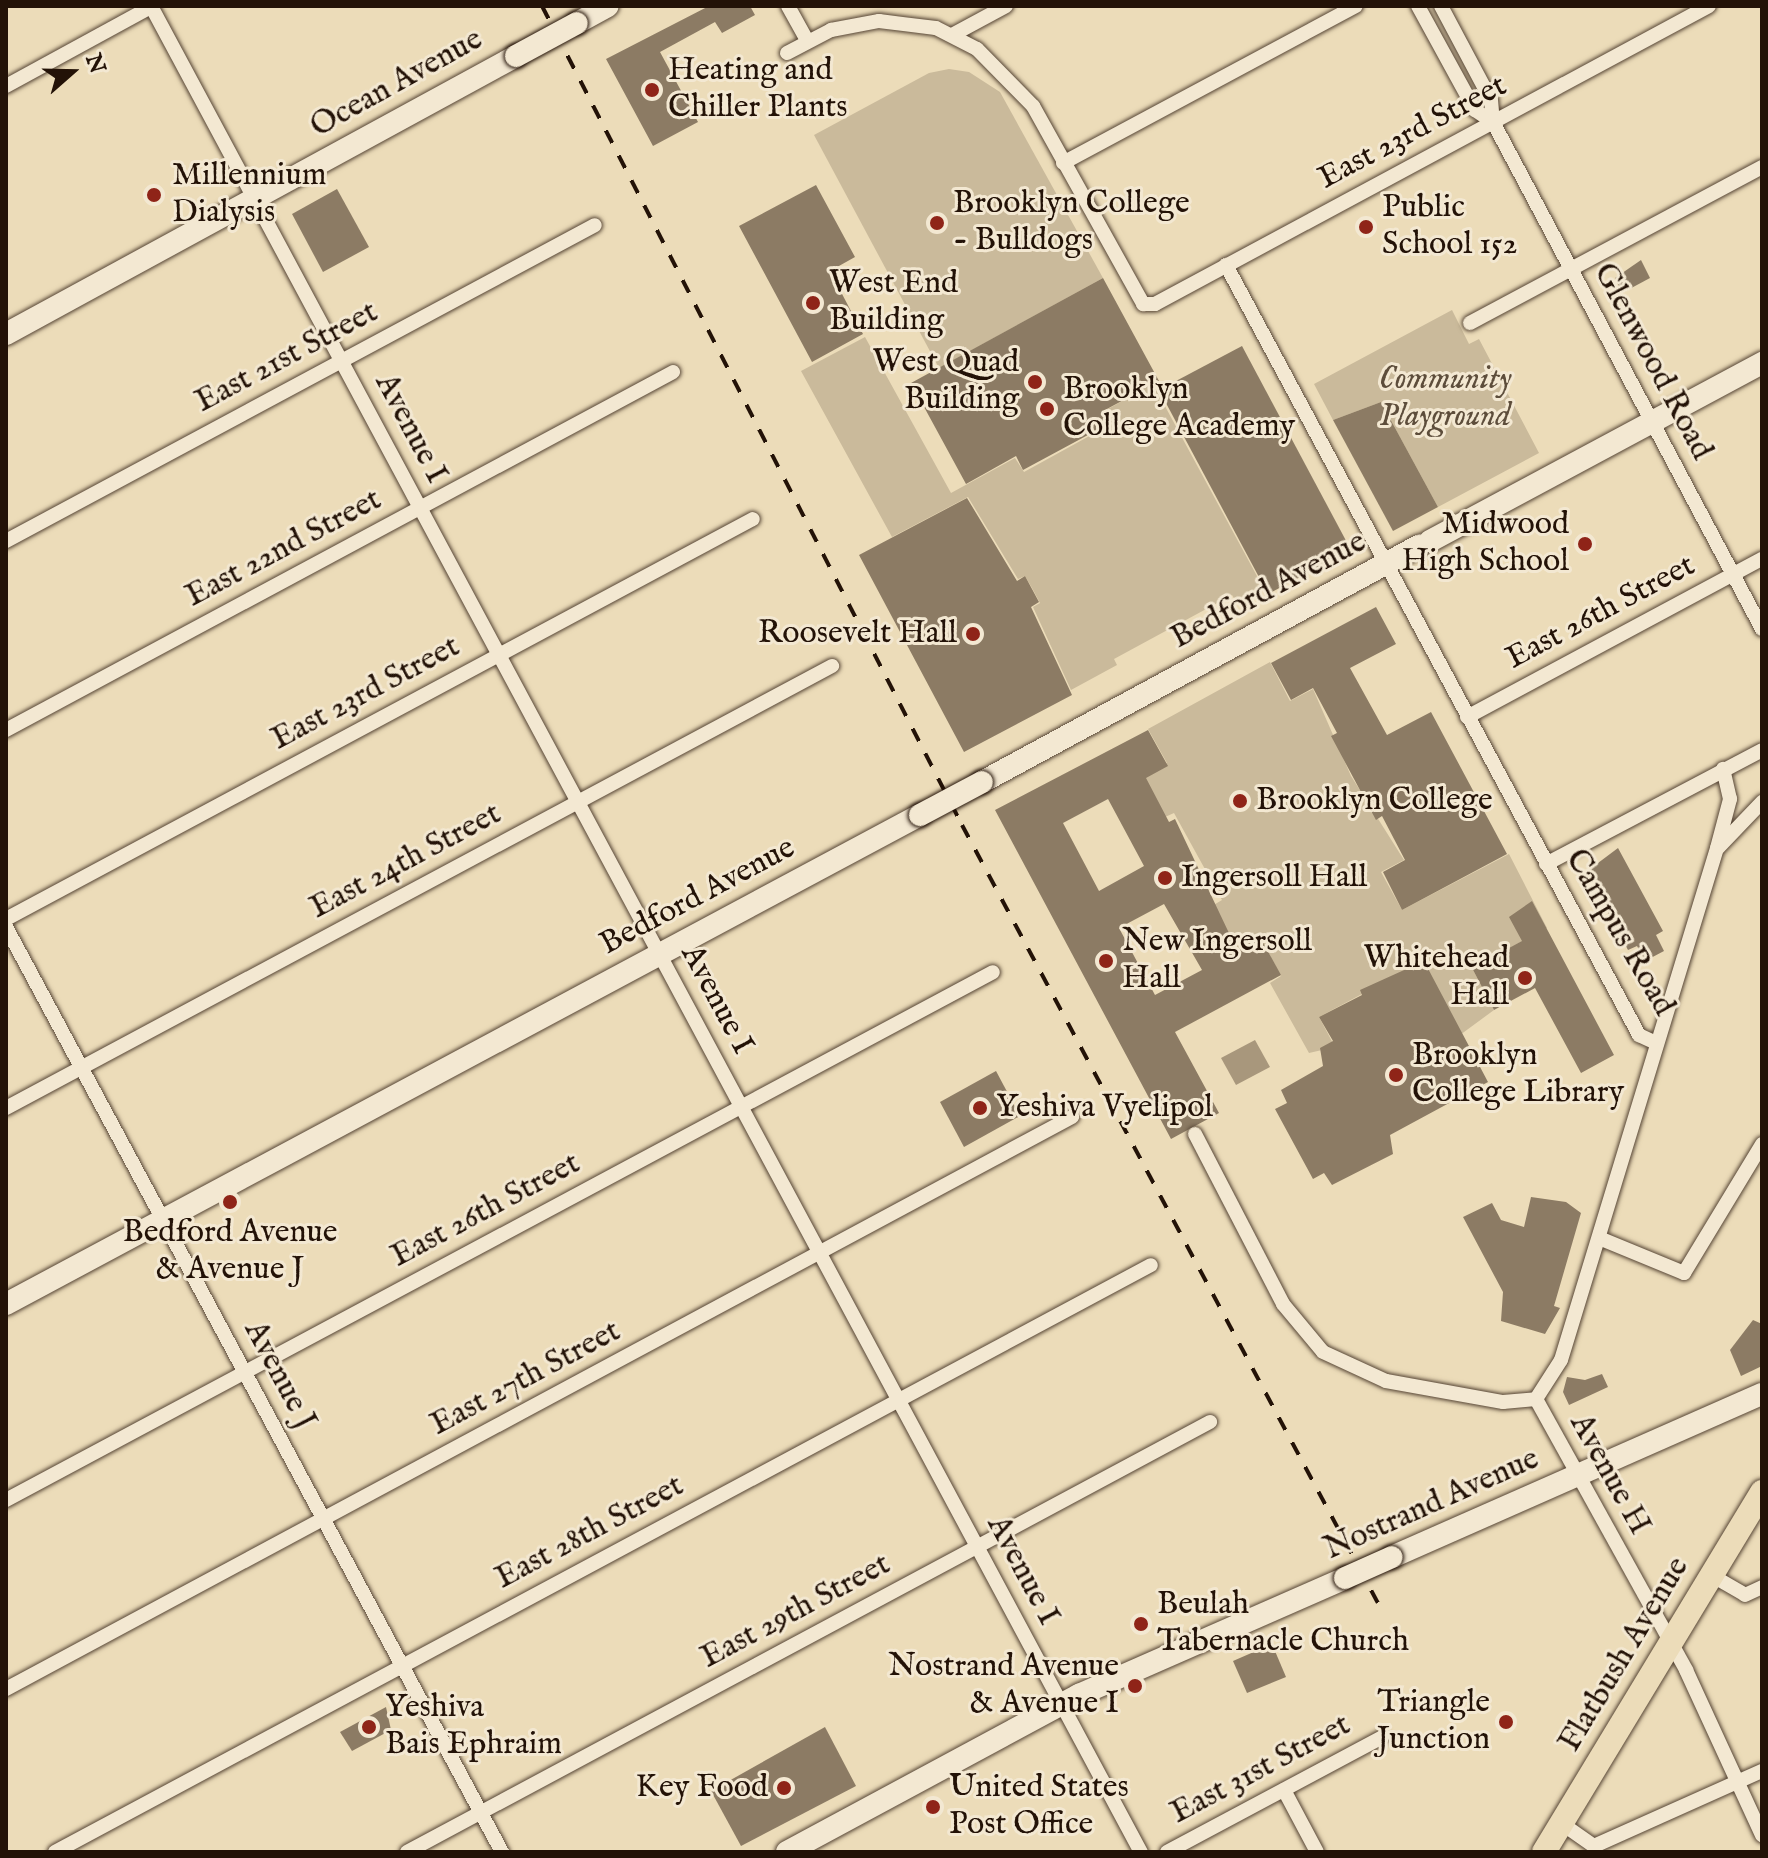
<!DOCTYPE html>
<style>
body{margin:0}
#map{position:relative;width:1768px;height:1858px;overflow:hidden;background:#ecdcb9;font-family:"IM FELL English",serif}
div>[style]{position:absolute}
.green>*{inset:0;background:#caba9b}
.water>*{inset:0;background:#a8977c}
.building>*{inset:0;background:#8c7b64}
.roads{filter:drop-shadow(0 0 2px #554434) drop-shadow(0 0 2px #554434)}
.street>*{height:14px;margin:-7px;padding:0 7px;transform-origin:7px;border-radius:7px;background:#f3e8d2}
.secondary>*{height:22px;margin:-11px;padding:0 11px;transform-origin:11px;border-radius:11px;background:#f3e8d2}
.primary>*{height:24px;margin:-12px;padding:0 12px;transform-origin:12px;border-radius:12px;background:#ecdcb9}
.rail>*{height:4px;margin-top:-2px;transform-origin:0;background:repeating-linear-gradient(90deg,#231207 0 14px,transparent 0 28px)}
.bridges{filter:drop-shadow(0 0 2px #231207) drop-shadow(0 0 2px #231207)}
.secondary-bridge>*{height:22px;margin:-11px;padding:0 11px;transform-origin:11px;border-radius:11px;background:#f3e8d2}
.dots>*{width:22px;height:22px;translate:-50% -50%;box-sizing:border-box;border:4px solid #f3e8d2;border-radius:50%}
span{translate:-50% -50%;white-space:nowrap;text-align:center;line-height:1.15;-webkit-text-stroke:6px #f3e8d2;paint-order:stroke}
.poi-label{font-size:32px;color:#231207}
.left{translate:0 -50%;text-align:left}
.right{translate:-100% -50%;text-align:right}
.street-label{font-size:32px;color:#231207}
.park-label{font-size:32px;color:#5d4d3b;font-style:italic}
.frame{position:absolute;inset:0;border:8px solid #231207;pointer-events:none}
.north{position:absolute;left:32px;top:32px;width:80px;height:80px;-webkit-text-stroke:6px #f3e8d2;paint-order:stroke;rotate:70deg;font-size:22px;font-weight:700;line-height:32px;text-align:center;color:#231207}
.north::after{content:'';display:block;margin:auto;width:28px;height:36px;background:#231207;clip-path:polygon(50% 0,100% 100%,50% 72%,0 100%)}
</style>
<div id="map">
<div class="green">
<i style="clip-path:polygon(949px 69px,969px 72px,1000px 92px,1103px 278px,939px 368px,814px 135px,929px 73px)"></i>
<i style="clip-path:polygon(1452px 310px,1469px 344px,1479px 339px,1539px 453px,1438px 507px,1381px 402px,1333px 420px,1314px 384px)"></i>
<i style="clip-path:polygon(865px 337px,951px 493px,1015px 458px,1024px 472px,1113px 423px,1106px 410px,1153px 384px,1264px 589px,1237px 603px,1232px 595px,1114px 659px,1117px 665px,1071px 690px,1033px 607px,1040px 603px,1032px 588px,1025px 576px,1018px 579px,968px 497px,892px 537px,801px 371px)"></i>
<i style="clip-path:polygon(1270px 662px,1290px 701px,1313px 689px,1351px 776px,1404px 860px,1381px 872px,1402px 910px,1509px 854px,1547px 928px,1472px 968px,1494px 1010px,1460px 1035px,1420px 963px,1319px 1017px,1335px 1047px,1309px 1053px,1270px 983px,1281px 976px,1260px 937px,1236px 950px,1212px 906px,1222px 900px,1174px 813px,1165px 817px,1143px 777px,1167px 763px,1148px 729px)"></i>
</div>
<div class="water">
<i style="clip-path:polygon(1255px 1040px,1270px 1067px,1236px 1085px,1221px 1058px)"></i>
</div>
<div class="building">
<i style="clip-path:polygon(709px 6px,750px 6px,755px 15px,722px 33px,715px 22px,660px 52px,698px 122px,653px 146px,606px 59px)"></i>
<i style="clip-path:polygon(816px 185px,855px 257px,830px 271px,863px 334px,812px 362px,739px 226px)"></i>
<i style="clip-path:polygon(337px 189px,369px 247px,323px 272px,292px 214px)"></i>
<i style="clip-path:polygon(1641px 260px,1650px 278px,1622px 293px,1615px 278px)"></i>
<i style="clip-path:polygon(1103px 278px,1159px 381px,1105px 410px,1112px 422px,1023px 470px,1016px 456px,966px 484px,911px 383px)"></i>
<i style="clip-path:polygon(1242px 346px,1351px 550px,1268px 594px,1159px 390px)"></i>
<i style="clip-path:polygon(1381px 402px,1438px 507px,1393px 531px,1333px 420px)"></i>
<i style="clip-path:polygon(967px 498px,1017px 581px,1025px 576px,1039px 602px,1031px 607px,1072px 695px,964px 752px,859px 555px)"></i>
<i style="clip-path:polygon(1376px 607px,1396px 644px,1350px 668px,1387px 735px,1431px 712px,1507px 854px,1402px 910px,1383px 872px,1405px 860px,1382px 816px,1376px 820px,1331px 736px,1337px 733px,1313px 688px,1291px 700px,1271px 663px)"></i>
<i style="clip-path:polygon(evenodd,1148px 730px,1168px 766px,1146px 778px,1169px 822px,1175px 819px,1237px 950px,1260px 937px,1281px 975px,1175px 1032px,1219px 1113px,1171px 1139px,995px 810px,1148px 730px,1108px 799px,1144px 866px,1099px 891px,1063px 823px,1108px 799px,1148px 730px,1164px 904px,1202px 970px,1155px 995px,1119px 928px,1164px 904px)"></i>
<i style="clip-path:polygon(1618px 848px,1663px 931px,1656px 935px,1664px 951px,1645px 961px,1637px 946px,1628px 950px,1586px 872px)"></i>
<i style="clip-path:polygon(1532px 901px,1614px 1055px,1581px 1073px,1535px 988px,1494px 1010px,1472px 968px,1522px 941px,1509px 917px)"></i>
<i style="clip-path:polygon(1424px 961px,1488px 1082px,1390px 1135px,1393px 1154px,1332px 1185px,1324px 1173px,1313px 1179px,1275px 1109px,1287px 1103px,1281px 1090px,1323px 1066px,1320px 1048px,1333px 1041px,1319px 1017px,1362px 995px,1360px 990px)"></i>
<i style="clip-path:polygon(996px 1071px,1020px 1116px,964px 1147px,940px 1102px)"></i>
<i style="clip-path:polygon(1531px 1197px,1566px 1202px,1581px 1213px,1554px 1306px,1560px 1308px,1545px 1334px,1501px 1321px,1503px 1292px,1463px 1217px,1492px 1203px,1501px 1220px,1524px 1227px)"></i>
<i style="clip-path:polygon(1753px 1320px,1762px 1324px,1762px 1366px,1741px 1376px,1730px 1350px)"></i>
<i style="clip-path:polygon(1602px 1374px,1608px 1387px,1569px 1405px,1563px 1392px,1567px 1377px,1585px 1380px)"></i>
<i style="clip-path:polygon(1272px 1644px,1286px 1677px,1247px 1693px,1233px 1661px)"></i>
<i style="clip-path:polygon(386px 1707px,391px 1730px,352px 1751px,340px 1732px)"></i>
<i style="clip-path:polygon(825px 1727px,856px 1786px,741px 1846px,711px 1791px)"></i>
</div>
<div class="roads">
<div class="street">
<i style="left:151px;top:6px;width:2095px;rotate:61.8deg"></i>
<i style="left:788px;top:6px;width:39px;rotate:61deg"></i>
<i style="left:1418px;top:6px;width:119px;rotate:61.3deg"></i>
<i style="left:1475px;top:110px;width:22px;rotate:34deg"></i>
<i style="left:1441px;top:6px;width:106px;rotate:62deg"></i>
<i style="left:1491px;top:100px;width:22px;rotate:85deg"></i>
<i style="left:1493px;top:122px;width:574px;rotate:62.05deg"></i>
<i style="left:954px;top:34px;width:59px;rotate:-28.3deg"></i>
<i style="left:787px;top:53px;width:50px;rotate:-27.6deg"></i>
<i style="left:831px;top:30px;width:49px;rotate:-10.6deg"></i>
<i style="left:879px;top:21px;width:57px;rotate:7deg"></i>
<i style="left:936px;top:28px;width:46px;rotate:27.1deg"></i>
<i style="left:977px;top:49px;width:80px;rotate:45.5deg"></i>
<i style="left:1033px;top:106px;width:227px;rotate:60.9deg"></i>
<i style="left:1143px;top:304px;width:12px"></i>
<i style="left:1155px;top:304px;width:629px;rotate:-28.28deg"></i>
<i style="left:6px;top:86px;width:167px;rotate:-28.6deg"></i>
<i style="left:1063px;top:163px;width:332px;rotate:-28.2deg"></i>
<i style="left:1226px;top:265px;width:874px;rotate:61.79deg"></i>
<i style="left:1639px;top:1035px;width:19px;rotate:25deg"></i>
<i style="left:1470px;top:323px;width:331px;rotate:-28.1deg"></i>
<i style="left:6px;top:541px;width:668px;rotate:-28.21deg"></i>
<i style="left:1467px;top:717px;width:335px;rotate:-28.2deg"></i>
<i style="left:6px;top:730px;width:757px;rotate:-28.22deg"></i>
<i style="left:1718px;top:848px;width:64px;rotate:-46.3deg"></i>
<i style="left:1546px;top:864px;width:244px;rotate:-27.8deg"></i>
<i style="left:6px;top:919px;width:847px;rotate:-28.17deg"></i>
<i style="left:6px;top:927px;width:1050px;rotate:61.8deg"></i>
<i style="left:6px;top:1108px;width:937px;rotate:-28.15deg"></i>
<i style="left:1195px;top:1134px;width:191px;rotate:62.6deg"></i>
<i style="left:1283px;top:1304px;width:62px;rotate:50.2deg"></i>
<i style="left:1323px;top:1352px;width:69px;rotate:24.7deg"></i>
<i style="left:1386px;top:1381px;width:119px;rotate:10.2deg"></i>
<i style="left:1503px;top:1402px;width:33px;rotate:-5deg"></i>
<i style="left:1536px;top:1399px;width:46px;rotate:-57.3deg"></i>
<i style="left:1561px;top:1360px;width:535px;rotate:-73.05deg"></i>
<i style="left:1717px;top:848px;width:51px;rotate:-75.1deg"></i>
<i style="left:1730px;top:799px;width:31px;rotate:-103deg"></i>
<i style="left:1599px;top:1238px;width:92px;rotate:22.4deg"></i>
<i style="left:1684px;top:1273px;width:151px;rotate:-58.8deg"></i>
<i style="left:1536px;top:1399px;width:310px;rotate:61deg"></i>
<i style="left:1686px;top:1670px;width:182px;rotate:65.3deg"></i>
<i style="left:6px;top:1500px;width:1119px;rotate:-28.14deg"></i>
<i style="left:1711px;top:1575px;width:39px;rotate:30deg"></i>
<i style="left:1745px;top:1595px;width:19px;rotate:-25deg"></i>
<i style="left:6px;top:1689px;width:1210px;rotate:-28.22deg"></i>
<i style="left:1284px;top:1790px;width:70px;rotate:62deg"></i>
<i style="left:1561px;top:1823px;width:40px;rotate:34.9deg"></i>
<i style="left:1594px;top:1846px;width:184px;rotate:-24.1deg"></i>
<i style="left:55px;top:1852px;width:1243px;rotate:-28.17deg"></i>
<i style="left:407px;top:1852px;width:911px;rotate:-28.17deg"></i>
<i style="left:1167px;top:1852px;width:244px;rotate:-28.1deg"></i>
</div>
<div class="secondary">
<i style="left:577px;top:23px;width:35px;rotate:-29deg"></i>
<i style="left:6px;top:334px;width:581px;rotate:-28.59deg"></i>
<i style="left:1430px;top:541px;width:377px;rotate:-28.2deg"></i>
<i style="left:982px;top:782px;width:497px;rotate:-28.4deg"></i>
<i style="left:6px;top:1304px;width:1037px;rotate:-28.15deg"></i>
<i style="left:1392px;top:1557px;width:404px;rotate:-23.8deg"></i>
<i style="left:787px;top:1852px;width:332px;rotate:-28.3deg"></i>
<i style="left:1079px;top:1695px;width:291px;rotate:-23.7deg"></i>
</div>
<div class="primary">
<i style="left:1544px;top:1852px;width:421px;rotate:-58.8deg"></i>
</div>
</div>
<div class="rail">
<i style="left:542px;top:6px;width:920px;rotate:62.85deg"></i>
<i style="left:962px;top:825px;width:882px;rotate:61.87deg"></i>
</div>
<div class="bridges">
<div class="secondary-bridge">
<i style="left:516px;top:56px;width:69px;rotate:-28.4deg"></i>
<i style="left:920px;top:815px;width:70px;rotate:-28deg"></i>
<i style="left:1345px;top:1578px;width:51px;rotate:-24.1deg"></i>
</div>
</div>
<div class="dots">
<i style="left:652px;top:90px;background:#8f2418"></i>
<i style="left:154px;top:195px;background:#8f2418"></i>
<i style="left:937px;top:223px;background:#8f2418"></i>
<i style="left:1366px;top:227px;background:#8f2418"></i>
<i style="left:813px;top:303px;background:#8f2418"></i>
<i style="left:1035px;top:382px;background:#8f2418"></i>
<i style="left:1047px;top:409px;background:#8f2418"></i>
<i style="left:1585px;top:544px;background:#8f2418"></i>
<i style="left:973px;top:634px;background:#8f2418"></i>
<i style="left:1240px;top:801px;background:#8f2418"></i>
<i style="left:1165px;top:878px;background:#8f2418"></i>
<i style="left:1106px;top:961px;background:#8f2418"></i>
<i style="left:1525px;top:978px;background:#8f2418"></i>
<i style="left:1396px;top:1075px;background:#8f2418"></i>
<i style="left:980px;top:1108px;background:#8f2418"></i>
<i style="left:230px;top:1202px;background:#8f2418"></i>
<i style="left:1141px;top:1624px;background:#8f2418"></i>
<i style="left:1135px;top:1686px;background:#8f2418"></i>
<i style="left:1506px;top:1722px;background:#8f2418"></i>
<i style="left:369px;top:1727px;background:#8f2418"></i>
<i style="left:784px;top:1788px;background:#8f2418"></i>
<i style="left:933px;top:1807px;background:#8f2418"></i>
</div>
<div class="poi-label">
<span class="left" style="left:668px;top:90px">Heating and<br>Chiller Plants</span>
<span class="left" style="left:172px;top:195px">Millennium<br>Dialysis</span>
<span class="left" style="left:953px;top:223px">Brooklyn College<br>- Bulldogs</span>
<span class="left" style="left:1382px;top:227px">Public<br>School 152</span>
<span class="left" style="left:829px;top:303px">West End<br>Building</span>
<span class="right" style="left:1019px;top:382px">West Quad<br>Building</span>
<span class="left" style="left:1063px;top:409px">Brooklyn<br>College Academy</span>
<span class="right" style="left:1569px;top:544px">Midwood<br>High School</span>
<span class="right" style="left:957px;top:634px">Roosevelt Hall</span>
<span class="left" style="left:1256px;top:801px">Brooklyn College</span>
<span class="left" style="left:1181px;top:878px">Ingersoll Hall</span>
<span class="left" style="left:1122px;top:961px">New Ingersoll<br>Hall</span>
<span class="right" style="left:1509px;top:978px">Whitehead<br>Hall</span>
<span class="left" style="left:1412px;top:1075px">Brooklyn<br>College Library</span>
<span class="left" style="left:996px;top:1108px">Yeshiva Vyelipol</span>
<span style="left:230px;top:1252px">Bedford Avenue<br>&amp; Avenue J</span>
<span class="left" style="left:1157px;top:1624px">Beulah<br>Tabernacle Church</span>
<span class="right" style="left:1119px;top:1686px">Nostrand Avenue<br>&amp; Avenue I</span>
<span class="right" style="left:1490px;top:1722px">Triangle<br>Junction</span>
<span class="left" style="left:385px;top:1727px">Yeshiva<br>Bais Ephraim</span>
<span class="right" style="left:768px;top:1788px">Key Food</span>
<span class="left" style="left:949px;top:1807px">United States<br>Post Office</span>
</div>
<div class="street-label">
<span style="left:397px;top:84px;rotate:-29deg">Ocean Avenue</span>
<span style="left:1413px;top:133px;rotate:-28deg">East 23rd Street</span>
<span style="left:287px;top:358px;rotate:-28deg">East 21st Street</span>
<span style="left:1652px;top:362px;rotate:62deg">Glenwood Road</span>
<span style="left:410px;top:429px;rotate:62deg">Avenue I</span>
<span style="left:284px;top:549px;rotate:-28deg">East 22nd Street</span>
<span style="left:1269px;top:591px;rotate:-28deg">Bedford Avenue</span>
<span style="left:1601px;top:613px;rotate:-28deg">East 26th Street</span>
<span style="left:366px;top:694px;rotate:-28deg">East 23rd Street</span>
<span style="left:406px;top:862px;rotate:-28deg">East 24th Street</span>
<span style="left:698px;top:897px;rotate:-28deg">Bedford Avenue</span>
<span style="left:1619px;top:933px;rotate:60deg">Campus Road</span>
<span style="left:716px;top:1000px;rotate:62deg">Avenue I</span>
<span style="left:486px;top:1211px;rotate:-28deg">East 26th Street</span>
<span style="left:279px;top:1376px;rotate:62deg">Avenue J</span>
<span style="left:526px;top:1379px;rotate:-28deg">East 27th Street</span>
<span style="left:1609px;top:1475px;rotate:61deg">Avenue H</span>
<span style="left:1432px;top:1505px;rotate:-24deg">Nostrand Avenue</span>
<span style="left:590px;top:1533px;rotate:-28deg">East 28th Street</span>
<span style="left:1022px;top:1571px;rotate:62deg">Avenue I</span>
<span style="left:796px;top:1612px;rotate:-28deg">East 29th Street</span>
<span style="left:1625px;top:1655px;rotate:-59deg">Flatbush Avenue</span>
<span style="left:1261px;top:1770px;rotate:-28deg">East 31st Street</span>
</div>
<div class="park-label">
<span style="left:1445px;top:399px">Community<br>Playground</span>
</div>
<div class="frame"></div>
<div class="north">N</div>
</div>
